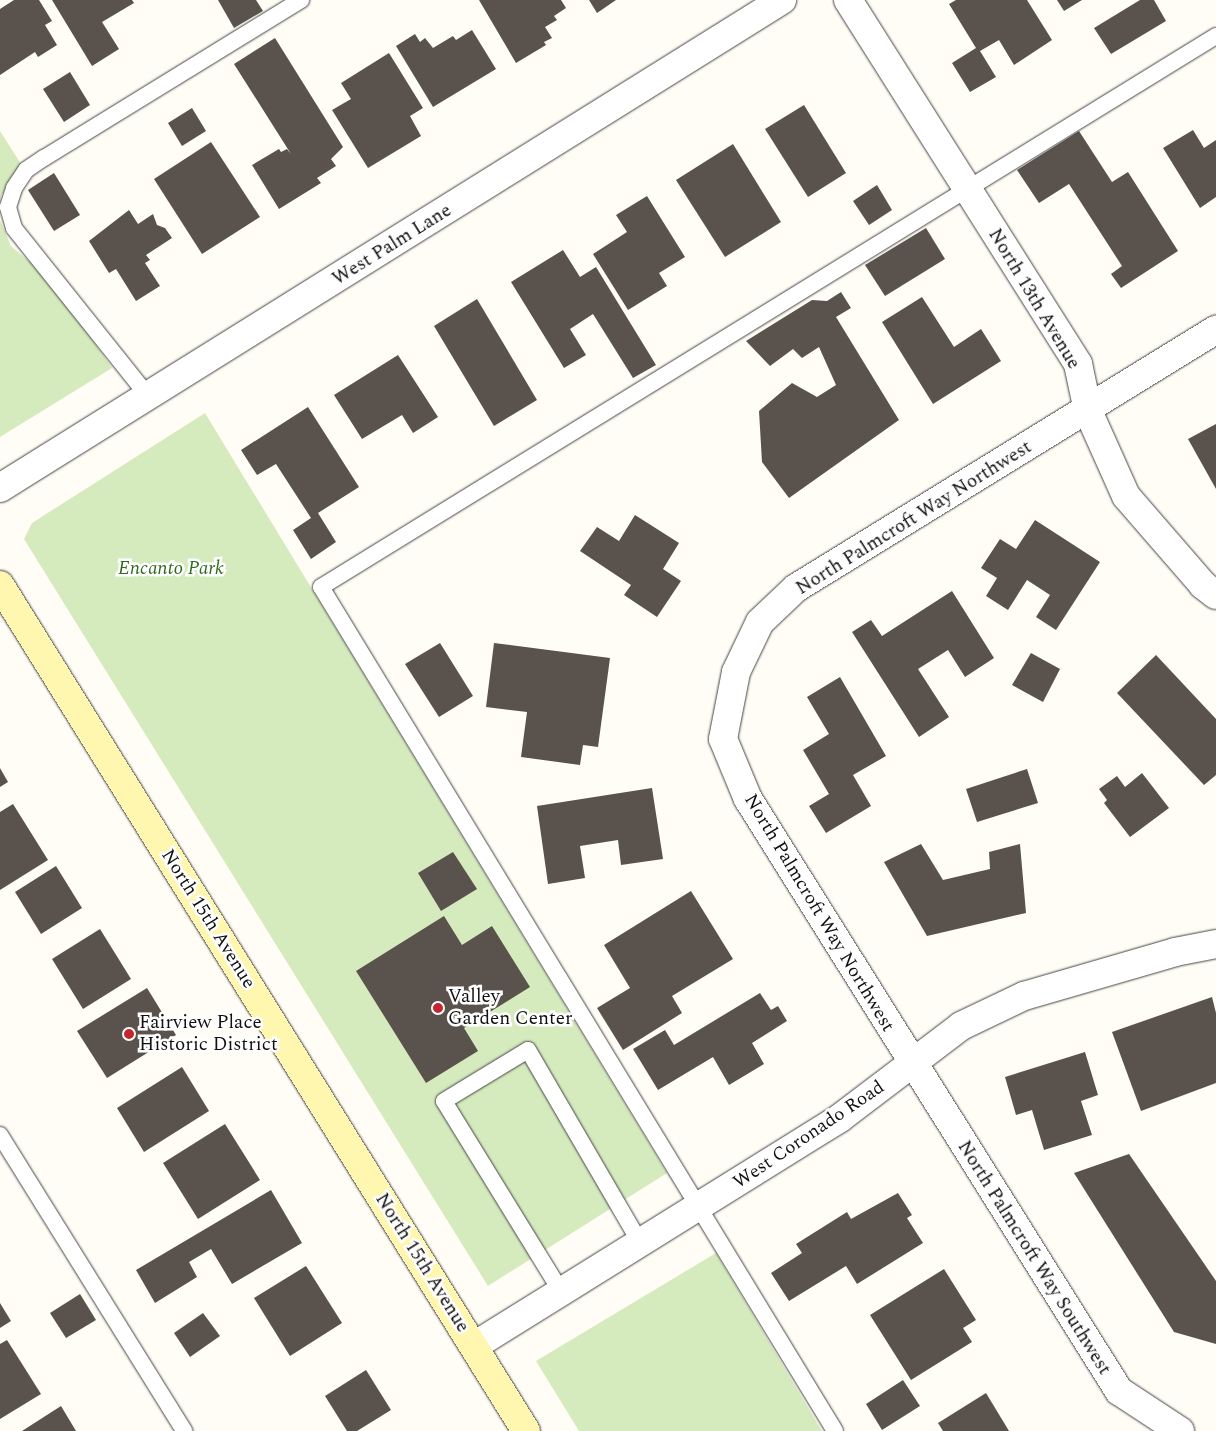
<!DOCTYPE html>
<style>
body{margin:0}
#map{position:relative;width:1216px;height:1431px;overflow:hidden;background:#fffdf5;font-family:Spectral,serif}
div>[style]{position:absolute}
.green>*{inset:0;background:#d5ebbd}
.building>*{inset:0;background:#5a524d}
.roads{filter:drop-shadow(0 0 1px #444) drop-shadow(0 0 1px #444)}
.lane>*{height:16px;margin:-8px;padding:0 8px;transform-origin:8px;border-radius:8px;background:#fff}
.street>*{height:28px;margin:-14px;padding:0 14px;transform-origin:14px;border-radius:14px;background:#fff}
.secondary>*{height:28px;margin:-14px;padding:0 14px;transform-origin:14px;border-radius:14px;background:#fff6b0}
.dots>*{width:14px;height:14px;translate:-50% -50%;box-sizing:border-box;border:2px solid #fff;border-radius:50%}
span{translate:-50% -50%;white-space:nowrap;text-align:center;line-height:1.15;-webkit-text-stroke:5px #fff;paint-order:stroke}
.street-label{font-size:19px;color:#111}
.park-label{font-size:19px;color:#2f6b1f;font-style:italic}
.poi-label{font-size:19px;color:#111}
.left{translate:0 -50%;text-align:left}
</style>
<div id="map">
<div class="green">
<i style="clip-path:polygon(0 131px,21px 164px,1px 196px,0 204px)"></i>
<i style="clip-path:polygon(0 220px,11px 246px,51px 280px,112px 368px,0 437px)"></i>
<i style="clip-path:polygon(205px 413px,667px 1173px,488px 1286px,24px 539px,32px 523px)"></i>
<i style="clip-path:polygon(716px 1253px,822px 1431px,579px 1431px,536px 1361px)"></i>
</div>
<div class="building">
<i style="clip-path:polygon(14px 0,39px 0,52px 21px,45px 25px,57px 45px,38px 57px,35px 52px,0 75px,0 9px)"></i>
<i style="clip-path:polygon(52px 0,132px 0,134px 3px,102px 22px,119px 49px,92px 66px)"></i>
<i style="clip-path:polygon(218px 0,256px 0,263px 11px,234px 28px)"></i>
<i style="clip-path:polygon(479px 0,561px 0,566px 8px,554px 16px,557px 20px,545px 27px,552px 38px,544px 42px,546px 45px,516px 63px)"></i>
<i style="clip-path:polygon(589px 0,616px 0,597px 13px)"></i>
<i style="clip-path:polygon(956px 0,1027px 0,1052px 40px,1014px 65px,999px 40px,980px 51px,996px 77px,970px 92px,952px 63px,976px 48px,949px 4px)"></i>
<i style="clip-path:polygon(1057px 0,1082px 0,1064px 11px)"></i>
<i style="clip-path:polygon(1140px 0,1154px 0,1166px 21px,1111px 54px,1094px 28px)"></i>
<i style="clip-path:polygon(472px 30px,496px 69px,433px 107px,396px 46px,415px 34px,420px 42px,425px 38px,433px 48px,453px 36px,456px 40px)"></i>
<i style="clip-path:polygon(275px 38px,343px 147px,331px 159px,336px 166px,317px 178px,321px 183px,279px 209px,252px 165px,279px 149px,281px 152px,287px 149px,291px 154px,234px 64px)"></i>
<i style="clip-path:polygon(389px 53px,423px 108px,410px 116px,421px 136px,368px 168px,332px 110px,351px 99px,341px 83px)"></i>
<i style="clip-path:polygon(70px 72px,90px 105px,64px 122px,43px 89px)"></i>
<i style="clip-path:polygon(804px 105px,846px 173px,808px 197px,765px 129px)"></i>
<i style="clip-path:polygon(192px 108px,206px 131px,182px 146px,168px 123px)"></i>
<i style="clip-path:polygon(1193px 130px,1204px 148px,1216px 140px,1216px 197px,1200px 208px,1163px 148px)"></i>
<i style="clip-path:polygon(1079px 131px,1112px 182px,1128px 172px,1178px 251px,1121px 288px,1111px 274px,1122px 266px,1069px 184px,1039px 203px,1017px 170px)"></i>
<i style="clip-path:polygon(211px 142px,260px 217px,202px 254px,154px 179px)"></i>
<i style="clip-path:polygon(733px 144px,781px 222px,725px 257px,676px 180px)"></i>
<i style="clip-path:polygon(54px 173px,80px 215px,54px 231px,28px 190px)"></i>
<i style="clip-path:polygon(877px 185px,892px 210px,869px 225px,853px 201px)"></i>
<i style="clip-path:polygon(647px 196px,685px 257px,659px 273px,667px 286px,628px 310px,593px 254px,627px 232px,616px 215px)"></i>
<i style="clip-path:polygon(129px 210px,138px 224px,153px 214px,157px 225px,165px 228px,172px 238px,146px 255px,150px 260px,145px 263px,160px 286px,136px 301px,116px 269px,109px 273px,89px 241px)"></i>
<i style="clip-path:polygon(926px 228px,945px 259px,885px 296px,865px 265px)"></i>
<i style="clip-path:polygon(563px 250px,580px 277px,596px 267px,656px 365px,633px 378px,593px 314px,570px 329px,586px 355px,564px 368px,511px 282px)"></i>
<i style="clip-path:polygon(841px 292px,851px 308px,836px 317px,899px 420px,789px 498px,762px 462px,759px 411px,792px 383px,817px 397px,836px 385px,819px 347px,802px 358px,793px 349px,770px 366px,746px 341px,812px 300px,827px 301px)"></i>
<i style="clip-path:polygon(922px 297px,954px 347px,981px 329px,1001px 361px,933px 404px,882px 322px)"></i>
<i style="clip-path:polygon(477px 299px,537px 400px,494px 426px,434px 326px)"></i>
<i style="clip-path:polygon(398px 355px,438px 417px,413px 433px,402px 415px,362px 439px,334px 395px)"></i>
<i style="clip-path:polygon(308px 407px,359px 487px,318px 513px,336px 542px,311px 559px,293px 530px,311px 518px,276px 464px,257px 475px,241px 450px)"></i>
<i style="clip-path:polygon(1216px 424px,1216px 489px,1188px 439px)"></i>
<i style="clip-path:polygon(635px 515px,679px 543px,663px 569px,681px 581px,657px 617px,624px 595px,631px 585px,580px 551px,597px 527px,619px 541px)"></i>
<i style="clip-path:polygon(1035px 520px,1100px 562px,1056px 630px,1036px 617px,1050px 595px,1027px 580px,1008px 610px,986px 596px,997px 578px,981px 568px,1000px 539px,1016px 549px)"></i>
<i style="clip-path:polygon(952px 591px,994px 658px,965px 677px,948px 650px,918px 669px,949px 717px,919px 737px,852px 632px,871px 620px,882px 636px)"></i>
<i style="clip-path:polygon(440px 643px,473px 696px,439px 717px,405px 664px)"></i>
<i style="clip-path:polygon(494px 643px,610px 658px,598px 747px,583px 745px,580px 765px,521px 757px,527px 712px,486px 707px)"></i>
<i style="clip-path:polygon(1031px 653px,1060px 669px,1043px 702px,1012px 685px)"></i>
<i style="clip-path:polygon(1156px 655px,1216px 719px,1216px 775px,1204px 785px,1117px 693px)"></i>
<i style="clip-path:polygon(840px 677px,886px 756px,853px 775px,871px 806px,826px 833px,809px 806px,829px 794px,803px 750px,829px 734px,807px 697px)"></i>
<i style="clip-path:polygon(0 768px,8px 782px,0 787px)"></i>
<i style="clip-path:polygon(1027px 769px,1038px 803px,977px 822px,966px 789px)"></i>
<i style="clip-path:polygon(1142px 773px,1169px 808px,1130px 837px,1104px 803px,1107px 800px,1099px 789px,1117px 776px,1125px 787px)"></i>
<i style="clip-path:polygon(652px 788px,663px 859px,621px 865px,618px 840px,580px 846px,585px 878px,548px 884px,537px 806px)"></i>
<i style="clip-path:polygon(13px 804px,48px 860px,0 890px,0 812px)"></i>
<i style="clip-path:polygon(921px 844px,943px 880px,990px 869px,989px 852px,1020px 844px,1026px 913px,927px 936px,884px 862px)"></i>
<i style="clip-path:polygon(453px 852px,477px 889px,441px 911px,418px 873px)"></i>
<i style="clip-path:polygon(56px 866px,82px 908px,41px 934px,15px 892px)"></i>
<i style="clip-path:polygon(691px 891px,733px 959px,672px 996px,682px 1013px,623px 1050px,597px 1008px,630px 988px,604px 945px)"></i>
<i style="clip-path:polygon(444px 916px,462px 945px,492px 926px,530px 987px,464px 1028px,478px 1051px,426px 1083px,356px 971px)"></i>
<i style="clip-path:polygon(100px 929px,131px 979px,83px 1009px,52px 959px)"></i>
<i style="clip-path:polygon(147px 988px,176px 1035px,107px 1078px,77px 1031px)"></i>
<i style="clip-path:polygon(760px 993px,771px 1010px,778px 1006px,787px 1021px,752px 1043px,764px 1064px,729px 1085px,713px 1057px,658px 1090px,633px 1049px,665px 1030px,674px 1045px)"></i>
<i style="clip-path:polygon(1212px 997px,1216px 1013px,1216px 1083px,1141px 1111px,1112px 1032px)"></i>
<i style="clip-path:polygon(1085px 1052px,1098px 1095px,1081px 1101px,1092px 1135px,1044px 1150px,1032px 1110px,1016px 1115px,1005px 1077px)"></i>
<i style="clip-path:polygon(182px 1067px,209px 1111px,144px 1152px,117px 1108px)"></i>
<i style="clip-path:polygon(225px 1124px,260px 1180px,198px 1219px,163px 1163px)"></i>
<i style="clip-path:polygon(1129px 1154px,1216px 1281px,1216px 1344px,1174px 1332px,1074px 1173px)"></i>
<i style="clip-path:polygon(271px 1190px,302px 1243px,232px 1284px,211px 1249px,189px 1262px,197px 1277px,155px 1303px,136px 1270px)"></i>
<i style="clip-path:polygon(898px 1193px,912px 1215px,907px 1218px,923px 1243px,857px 1284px,846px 1266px,789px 1301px,771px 1273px,802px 1253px,796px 1244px,847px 1212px,851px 1219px)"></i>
<i style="clip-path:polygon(306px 1266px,342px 1323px,290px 1356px,254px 1298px)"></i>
<i style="clip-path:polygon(944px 1269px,976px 1320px,963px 1328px,972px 1342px,911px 1380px,870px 1315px)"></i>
<i style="clip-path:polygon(80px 1294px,96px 1320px,66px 1338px,50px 1313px)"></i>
<i style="clip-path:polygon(0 1303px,11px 1321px,0 1328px)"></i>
<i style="clip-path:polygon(203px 1313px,220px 1336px,190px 1357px,174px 1333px)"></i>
<i style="clip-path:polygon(7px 1340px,41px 1394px,0 1419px,0 1344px)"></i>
<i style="clip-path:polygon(366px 1370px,391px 1410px,357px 1431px,347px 1431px,325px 1396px)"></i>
<i style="clip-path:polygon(903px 1380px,920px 1406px,882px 1430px,866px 1404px)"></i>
<i style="clip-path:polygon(986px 1393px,1009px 1431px,943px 1431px,938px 1423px)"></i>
<i style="clip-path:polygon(61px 1406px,76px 1431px,22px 1431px)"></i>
</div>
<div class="roads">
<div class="lane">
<i style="left:148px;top:396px;width:215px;rotate:-128.6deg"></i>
<i style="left:14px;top:228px;width:22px;rotate:-106deg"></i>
<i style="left:8px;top:207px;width:20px;rotate:-72deg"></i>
<i style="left:14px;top:188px;width:22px;rotate:-56deg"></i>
<i style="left:26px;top:170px;width:22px;rotate:-34deg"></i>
<i style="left:44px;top:158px;width:302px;rotate:-31.6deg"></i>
<i style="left:0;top:1135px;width:349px;rotate:58.1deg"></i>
<i style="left:562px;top:1293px;width:225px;rotate:-121.6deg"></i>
<i style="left:444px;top:1101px;width:98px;rotate:-31.3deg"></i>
<i style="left:528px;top:1050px;width:225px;rotate:59.8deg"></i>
<i style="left:835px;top:1431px;width:988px;rotate:-121.34deg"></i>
<i style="left:321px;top:587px;width:1051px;rotate:-31.62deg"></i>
</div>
<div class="street">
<i style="left:848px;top:0;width:431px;rotate:57.7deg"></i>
<i style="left:1078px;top:364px;width:48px;rotate:78deg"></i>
<i style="left:1088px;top:411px;width:93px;rotate:65.9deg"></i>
<i style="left:1126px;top:496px;width:118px;rotate:49.1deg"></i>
<i style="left:1203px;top:585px;width:16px;rotate:38deg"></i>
<i style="left:0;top:488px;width:922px;rotate:-31.97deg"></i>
<i style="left:474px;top:1346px;width:431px;rotate:-31.9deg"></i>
<i style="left:840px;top:1118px;width:152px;rotate:-37.2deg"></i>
<i style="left:961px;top:1026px;width:70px;rotate:-25.5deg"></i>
<i style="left:1024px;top:996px;width:157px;rotate:-16.2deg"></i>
<i style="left:1175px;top:952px;width:42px;rotate:-11deg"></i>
<i style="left:1180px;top:1431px;width:73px;rotate:-146.7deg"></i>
<i style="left:1119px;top:1391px;width:699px;rotate:-122.07deg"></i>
<i style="left:748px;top:799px;width:65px;rotate:-112.6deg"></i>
<i style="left:723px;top:739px;width:68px;rotate:-79deg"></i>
<i style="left:736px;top:672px;width:55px;rotate:-64.4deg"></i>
<i style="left:760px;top:622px;width:50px;rotate:-43.4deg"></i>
<i style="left:796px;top:588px;width:493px;rotate:-31.6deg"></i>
</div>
<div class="secondary">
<i style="left:0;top:585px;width:996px;rotate:58.13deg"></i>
</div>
</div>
<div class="dots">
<i style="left:438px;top:1008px;background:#c4262e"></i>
<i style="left:129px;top:1034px;background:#c4262e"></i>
</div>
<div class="street-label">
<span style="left:392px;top:245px;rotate:-32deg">West Palm Lane</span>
<span style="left:1034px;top:299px;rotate:59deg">North 13th Avenue</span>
<span style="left:914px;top:518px;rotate:-32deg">North Palmcroft Way Northwest</span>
<span style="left:819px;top:913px;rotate:59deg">North Palmcroft Way Northwest</span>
<span style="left:208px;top:919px;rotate:58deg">North 15th Avenue</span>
<span style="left:809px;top:1135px;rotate:-34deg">West Coronado Road</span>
<span style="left:1034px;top:1258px;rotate:58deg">North Palmcroft Way Southwest</span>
<span style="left:422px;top:1263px;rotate:58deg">North 15th Avenue</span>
</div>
<div class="park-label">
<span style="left:171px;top:569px">Encanto Park</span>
</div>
<div class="poi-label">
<span class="left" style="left:448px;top:1008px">Valley<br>Garden Center</span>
<span class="left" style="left:139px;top:1034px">Fairview Place<br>Historic District</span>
</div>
</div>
